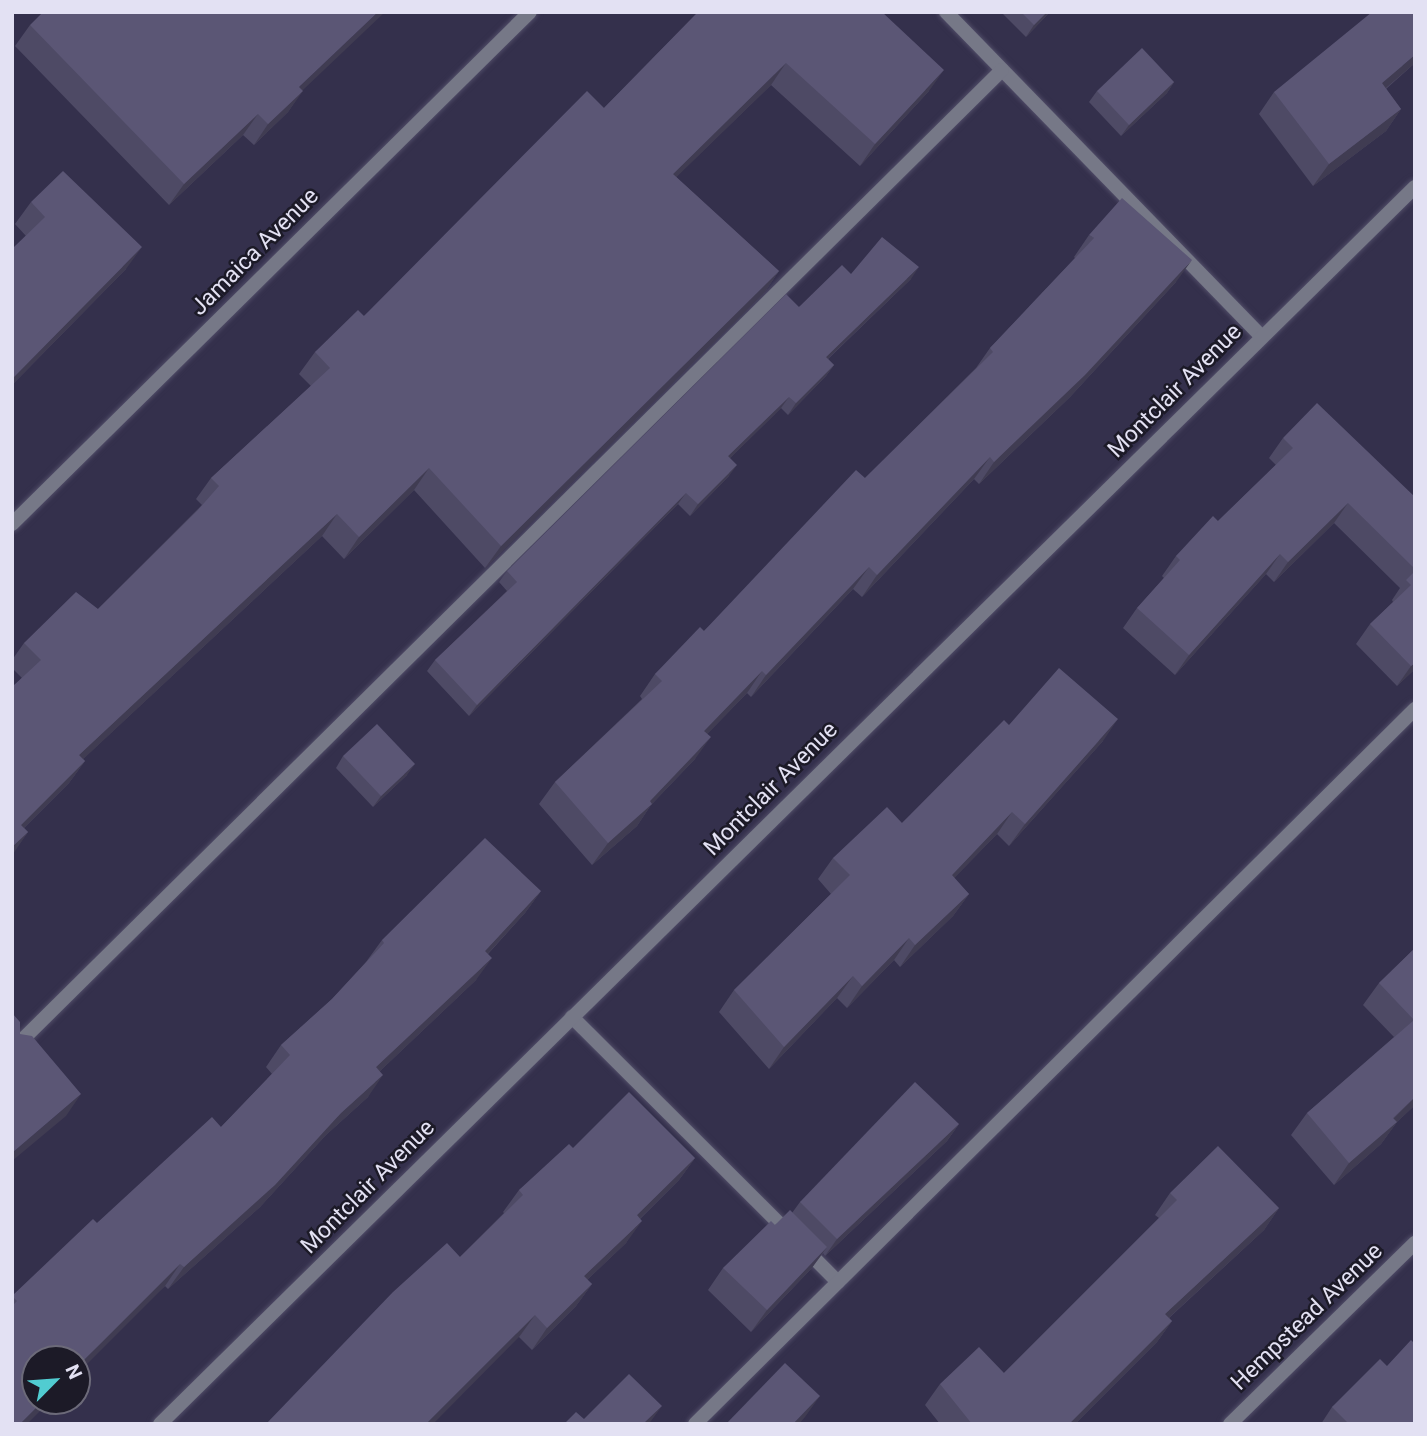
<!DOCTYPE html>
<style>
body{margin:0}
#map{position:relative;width:1427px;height:1436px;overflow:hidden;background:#34304c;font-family:Roboto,sans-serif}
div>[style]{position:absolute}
.roads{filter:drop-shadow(0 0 2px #504c67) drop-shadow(0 0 2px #504c67)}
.lane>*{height:14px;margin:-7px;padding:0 7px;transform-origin:7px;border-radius:7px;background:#767887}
.street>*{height:14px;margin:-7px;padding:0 7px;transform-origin:7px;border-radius:7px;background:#767887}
.wall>*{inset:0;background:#4e4a65}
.shaded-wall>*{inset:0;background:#403c52}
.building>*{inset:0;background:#5b5675}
span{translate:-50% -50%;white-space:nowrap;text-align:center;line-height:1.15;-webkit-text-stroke:5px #1c1a27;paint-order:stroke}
.street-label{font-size:23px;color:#e3e1f3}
.frame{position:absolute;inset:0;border:14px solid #e3e1f3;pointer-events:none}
.north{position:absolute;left:21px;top:1345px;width:70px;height:70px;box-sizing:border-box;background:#1c1a27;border:2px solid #6c6a79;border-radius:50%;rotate:65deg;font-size:19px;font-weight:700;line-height:28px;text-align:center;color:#e3e1f3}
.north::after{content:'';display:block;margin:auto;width:24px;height:32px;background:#51ccd1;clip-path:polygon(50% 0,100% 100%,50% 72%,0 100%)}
</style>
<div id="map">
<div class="roads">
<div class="lane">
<i style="left:946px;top:12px;width:453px;rotate:45.8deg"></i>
<i style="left:572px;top:1017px;width:308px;rotate:44.9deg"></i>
<i style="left:12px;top:1050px;width:1393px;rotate:-44.71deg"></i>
<i style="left:804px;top:1248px;width:48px;rotate:45deg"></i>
<i style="left:695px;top:1424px;width:1015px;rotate:-44.8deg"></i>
</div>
<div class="street">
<i style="left:12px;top:524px;width:728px;rotate:-44.67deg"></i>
<i style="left:160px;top:1424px;width:1762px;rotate:-44.59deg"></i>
<i style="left:1230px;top:1424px;width:259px;rotate:-44.4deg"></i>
</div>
</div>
<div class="wall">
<i style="clip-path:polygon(698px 12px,929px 91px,860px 166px,771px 85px,676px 177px,779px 271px,764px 293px,485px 568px,414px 490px,344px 559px,322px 536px,83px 759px,85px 761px,69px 783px,24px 828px,28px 832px,12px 854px,12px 687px,22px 678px,12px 668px,12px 660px,24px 643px,98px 609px,202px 505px,196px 499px,211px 478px,311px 386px,299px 374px,315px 352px,364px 316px,604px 108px)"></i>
<i style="clip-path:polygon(1001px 12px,1050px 12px,1026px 37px)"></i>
<i style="clip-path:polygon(30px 25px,302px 91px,288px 112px,254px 145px,243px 135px,169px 205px,15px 46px)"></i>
<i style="clip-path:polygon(1415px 63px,1386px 89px,1401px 109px,1386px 131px,1313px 186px,1259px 114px,1274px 92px)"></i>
<i style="clip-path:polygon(1174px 82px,1167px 93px,1121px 136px,1089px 102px,1097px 91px)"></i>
<i style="clip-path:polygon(31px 202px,126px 269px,12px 385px,12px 249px,26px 236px,15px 224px)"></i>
<i style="clip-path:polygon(1089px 235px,1176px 282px,1070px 397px,979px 484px,974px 479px,862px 597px,853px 589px,751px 697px,747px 693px,707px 734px,695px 759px,651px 805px,637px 826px,592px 865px,539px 804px,555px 782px,642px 699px,640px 696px,655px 674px,704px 631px,865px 478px,976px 368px,990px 348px,1075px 258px,1074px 257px)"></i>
<i style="clip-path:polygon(851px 274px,911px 279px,828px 359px,834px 365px,826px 376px,788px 415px,781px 408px,730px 458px,729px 476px,690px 516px,678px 504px,469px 716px,427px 671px,435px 660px,507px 591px,499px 582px,507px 571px,799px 307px)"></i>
<i style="clip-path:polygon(1283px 438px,1415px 497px,1415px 669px,1397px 686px,1356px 644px,1370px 624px,1393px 602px,1392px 600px,1400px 588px,1334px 523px,1274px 582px,1266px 574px,1175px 675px,1123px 628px,1137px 608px,1164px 578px,1162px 576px,1176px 556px,1218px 521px,1276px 465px,1269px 458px)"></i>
<i style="clip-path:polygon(1009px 725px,1103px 741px,1009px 846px,997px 834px,954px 878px,969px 894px,953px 916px,900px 967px,894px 960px,847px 1008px,837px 998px,769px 1069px,719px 1012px,734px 990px,831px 894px,818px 879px,833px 858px,902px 823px)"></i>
<i style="clip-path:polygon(343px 756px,407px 775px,373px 807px,336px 768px)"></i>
<i style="clip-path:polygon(541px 891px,525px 913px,488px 954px,476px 980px,380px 1071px,368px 1097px,326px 1135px,260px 1207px,168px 1289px,165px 1286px,12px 1424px,12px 1296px,97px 1223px,221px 1127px,272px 1074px,266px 1067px,281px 1045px,332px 999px,366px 962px,382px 940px)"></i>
<i style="clip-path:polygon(1415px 948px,1415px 1105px,1397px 1122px,1381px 1144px,1334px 1185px,1291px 1135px,1307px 1113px,1394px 1037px,1363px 1005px,1379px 983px)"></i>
<i style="clip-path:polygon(959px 1124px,947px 1141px,825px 1256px,823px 1253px,811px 1269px,751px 1332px,708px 1290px,723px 1268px,775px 1225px,792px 1213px,800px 1202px)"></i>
<i style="clip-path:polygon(573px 1148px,695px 1158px,679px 1180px,640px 1219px,626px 1243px,587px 1280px,592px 1284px,576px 1306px,532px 1350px,519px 1337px,460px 1257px,504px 1213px,503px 1212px,519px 1190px)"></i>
<i style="clip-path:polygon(1170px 1193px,1279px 1208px,1264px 1230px,1169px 1318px,1172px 1321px,1157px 1342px,1075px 1424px,940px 1424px,925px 1405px,940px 1384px,1004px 1373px,1159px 1218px,1155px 1215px)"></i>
<i style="clip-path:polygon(1387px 1366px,1415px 1424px,1321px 1424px,1332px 1407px)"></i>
</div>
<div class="shaded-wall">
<i style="clip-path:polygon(378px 12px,385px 12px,284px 108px,299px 87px)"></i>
<i style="clip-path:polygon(1047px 12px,1050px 12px,1026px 37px,1034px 25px)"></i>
<i style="clip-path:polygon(1415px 55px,1415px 63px,1366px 105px,1382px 83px)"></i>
<i style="clip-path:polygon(786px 63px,771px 85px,658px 195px,673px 174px)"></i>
<i style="clip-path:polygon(944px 70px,929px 91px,860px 166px,875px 144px)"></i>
<i style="clip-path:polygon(1174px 82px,1167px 93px,1121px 136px,1129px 125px)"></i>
<i style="clip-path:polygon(303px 91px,288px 112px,254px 145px,268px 124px)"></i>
<i style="clip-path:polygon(1401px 109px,1386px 131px,1313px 186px,1329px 164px)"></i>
<i style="clip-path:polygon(258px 114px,243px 135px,169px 205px,184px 184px)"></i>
<i style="clip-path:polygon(142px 247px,126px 269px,12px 385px,12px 379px)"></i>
<i style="clip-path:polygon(1192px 260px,1176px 282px,1070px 397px,979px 484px,994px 462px)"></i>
<i style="clip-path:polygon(919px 267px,911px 279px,818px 368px,826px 357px)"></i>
<i style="clip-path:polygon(779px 271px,764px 293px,485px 568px,501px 546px)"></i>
<i style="clip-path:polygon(834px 365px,826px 376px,788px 415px,796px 403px)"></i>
<i style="clip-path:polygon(789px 397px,781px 408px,720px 468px,728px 456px)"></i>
<i style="clip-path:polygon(990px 457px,974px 479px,862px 597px,877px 575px)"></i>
<i style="clip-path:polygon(737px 465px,729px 476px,690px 516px,698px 504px)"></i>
<i style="clip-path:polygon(429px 468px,414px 490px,344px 559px,359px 537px)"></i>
<i style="clip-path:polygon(686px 493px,678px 504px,469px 716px,477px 705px)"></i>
<i style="clip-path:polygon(1348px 503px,1334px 523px,1274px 582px,1288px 562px)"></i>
<i style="clip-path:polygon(337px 514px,322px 536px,64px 777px,79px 755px)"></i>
<i style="clip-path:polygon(1280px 554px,1266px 574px,1175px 675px,1189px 655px)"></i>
<i style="clip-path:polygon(869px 567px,853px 589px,751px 697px,766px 675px)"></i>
<i style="clip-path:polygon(1415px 663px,1415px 669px,1397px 686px,1411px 666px)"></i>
<i style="clip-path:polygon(762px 671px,747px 693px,689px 753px,704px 731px)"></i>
<i style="clip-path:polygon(1118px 719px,1103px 741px,1009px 846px,1025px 824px)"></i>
<i style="clip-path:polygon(711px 737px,695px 759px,651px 805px,637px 826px,592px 865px,608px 843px,650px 801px)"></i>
<i style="clip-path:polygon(85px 761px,69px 783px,12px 840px,21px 825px)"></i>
<i style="clip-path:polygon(415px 764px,407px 775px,373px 807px,381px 796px)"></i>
<i style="clip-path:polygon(1012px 812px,997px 834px,936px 897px,952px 875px)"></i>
<i style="clip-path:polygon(28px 832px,13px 854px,12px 854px,12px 847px)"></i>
<i style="clip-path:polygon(541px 891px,525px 913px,470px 973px,485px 951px)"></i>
<i style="clip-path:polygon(969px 894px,953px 916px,900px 967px,915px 945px)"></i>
<i style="clip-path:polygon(909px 938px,894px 960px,847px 1008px,862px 986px)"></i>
<i style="clip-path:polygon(492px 958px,476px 980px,361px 1089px,376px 1067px)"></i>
<i style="clip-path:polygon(853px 976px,837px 998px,769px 1069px,784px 1047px)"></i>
<i style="clip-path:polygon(383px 1075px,368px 1097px,326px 1135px,260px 1207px,168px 1289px,184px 1267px,341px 1113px)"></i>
<i style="clip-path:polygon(81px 1094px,66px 1116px,12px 1161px,12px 1153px)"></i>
<i style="clip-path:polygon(1415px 1097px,1415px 1105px,1395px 1124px,1397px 1122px,1381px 1144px,1334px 1185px,1349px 1163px)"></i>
<i style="clip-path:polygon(959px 1124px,947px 1141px,825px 1256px,837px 1239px)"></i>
<i style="clip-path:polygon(695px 1158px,679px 1180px,621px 1237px,637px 1215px)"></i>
<i style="clip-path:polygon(1279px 1208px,1264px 1230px,1150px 1335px,1165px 1314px)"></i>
<i style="clip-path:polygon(642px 1221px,626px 1243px,568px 1298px,584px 1276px)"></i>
<i style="clip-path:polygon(827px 1247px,811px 1269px,751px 1332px,767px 1310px)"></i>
<i style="clip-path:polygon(180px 1264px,165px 1286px,77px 1374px,77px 1367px)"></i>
<i style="clip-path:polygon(592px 1284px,576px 1306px,532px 1350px,547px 1328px)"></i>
<i style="clip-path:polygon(535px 1315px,519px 1337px,433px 1424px,426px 1424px)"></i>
<i style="clip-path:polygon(1172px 1321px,1157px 1342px,1075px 1424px,1069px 1424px)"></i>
<i style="clip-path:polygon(820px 1396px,805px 1417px,799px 1424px,793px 1424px)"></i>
<i style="clip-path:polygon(43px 1401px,50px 1401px,27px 1424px,20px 1424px)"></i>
<i style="clip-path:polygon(662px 1406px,651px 1421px,648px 1424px,643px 1424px)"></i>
</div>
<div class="building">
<i style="clip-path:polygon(43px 12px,378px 12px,299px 87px,303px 91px,268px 124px,258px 114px,184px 184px,30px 25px)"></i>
<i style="clip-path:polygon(698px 12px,882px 12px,944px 70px,875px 144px,786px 63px,673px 174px,779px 271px,501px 546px,429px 468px,359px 537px,337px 514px,79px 755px,85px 761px,21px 825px,28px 832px,12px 847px,12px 687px,41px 660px,24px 643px,76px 592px,98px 609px,197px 511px,219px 486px,211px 478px,330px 368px,315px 352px,358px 310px,364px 316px,587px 91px,604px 108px)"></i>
<i style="clip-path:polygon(1021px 12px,1047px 12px,1034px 25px)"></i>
<i style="clip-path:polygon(1372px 12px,1415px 12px,1415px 55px,1382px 83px,1401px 109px,1329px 164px,1274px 92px)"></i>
<i style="clip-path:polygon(1142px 48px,1174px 82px,1129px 125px,1097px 91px)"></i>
<i style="clip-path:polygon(63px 171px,142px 247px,12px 379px,12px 249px,45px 217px,31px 202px)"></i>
<i style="clip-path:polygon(1122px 198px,1192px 260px,1085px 375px,994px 462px,990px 457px,877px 575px,869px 567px,766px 675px,762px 671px,704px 731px,711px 737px,650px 801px,652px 804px,608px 843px,555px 782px,662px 681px,655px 674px,700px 627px,704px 631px,856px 470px,865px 478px,993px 352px,990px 348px,1094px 238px,1089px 235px)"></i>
<i style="clip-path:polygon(882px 237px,919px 267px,826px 357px,834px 365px,796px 403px,789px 397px,728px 456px,737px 465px,698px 504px,686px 493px,477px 705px,435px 660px,517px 582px,507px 571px,786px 294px,799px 307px,842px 265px,851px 274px)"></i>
<i style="clip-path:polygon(1317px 403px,1415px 497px,1415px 569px,1348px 503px,1288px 562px,1280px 554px,1189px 655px,1137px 608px,1180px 560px,1176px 556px,1213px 516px,1218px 521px,1293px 448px,1283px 438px)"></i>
<i style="clip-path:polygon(1415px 571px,1415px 663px,1411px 666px,1370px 624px,1411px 585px,1406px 580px)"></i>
<i style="clip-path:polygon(1059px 668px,1118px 719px,1025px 824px,1012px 812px,952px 875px,969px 894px,915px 945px,909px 938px,862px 986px,853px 976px,784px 1047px,734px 990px,850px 875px,833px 858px,887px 807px,902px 823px,1004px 720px,1009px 725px)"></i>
<i style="clip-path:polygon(377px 724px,415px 764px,381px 796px,343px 756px)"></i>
<i style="clip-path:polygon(485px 838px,541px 891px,485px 951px,492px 958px,376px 1067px,383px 1075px,341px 1113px,275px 1185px,184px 1267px,180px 1264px,77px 1367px,77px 1359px,35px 1359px,35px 1401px,43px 1401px,20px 1424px,12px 1424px,12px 1306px,17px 1301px,12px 1296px,93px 1219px,97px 1223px,212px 1117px,221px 1127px,290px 1055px,281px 1045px,332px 999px,384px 943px,382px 940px)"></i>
<i style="clip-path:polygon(1415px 948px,1415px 1097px,1393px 1118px,1397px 1122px,1349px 1163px,1307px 1113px,1414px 1020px,1379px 983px)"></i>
<i style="clip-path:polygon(12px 1013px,20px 1022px,20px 1034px,32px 1036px,81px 1094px,12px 1153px)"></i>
<i style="clip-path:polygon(915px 1082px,959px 1124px,837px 1239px,800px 1202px)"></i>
<i style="clip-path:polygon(629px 1092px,695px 1158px,637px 1215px,642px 1221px,584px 1276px,592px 1284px,547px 1328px,535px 1315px,426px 1424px,266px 1424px,393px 1292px,447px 1243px,460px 1257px,523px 1195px,519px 1190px,569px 1144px,573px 1148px)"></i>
<i style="clip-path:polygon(1218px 1146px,1279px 1208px,1165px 1314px,1172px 1321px,1069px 1424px,972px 1424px,940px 1384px,979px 1347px,1004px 1373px,1177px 1200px,1170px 1193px)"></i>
<i style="clip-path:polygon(790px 1210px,827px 1247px,767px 1310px,723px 1268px,771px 1221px,775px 1225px)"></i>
<i style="clip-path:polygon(1411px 1340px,1415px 1344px,1415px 1424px,1348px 1424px,1348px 1423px,1332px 1407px,1380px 1359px,1387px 1366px)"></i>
<i style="clip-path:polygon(785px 1363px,820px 1396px,793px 1424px,726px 1424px)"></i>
<i style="clip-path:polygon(629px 1374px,662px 1406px,643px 1424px,564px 1424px,576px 1412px,584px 1419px)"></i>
</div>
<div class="street-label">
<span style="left:255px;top:252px;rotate:-45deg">Jamaica Avenue</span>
<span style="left:1175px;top:391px;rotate:-45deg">Montclair Avenue</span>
<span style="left:771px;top:789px;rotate:-45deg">Montclair Avenue</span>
<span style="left:368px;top:1187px;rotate:-45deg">Montclair Avenue</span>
<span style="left:1307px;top:1317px;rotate:-44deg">Hempstead Avenue</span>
</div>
<div class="frame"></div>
<div class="north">N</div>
</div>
